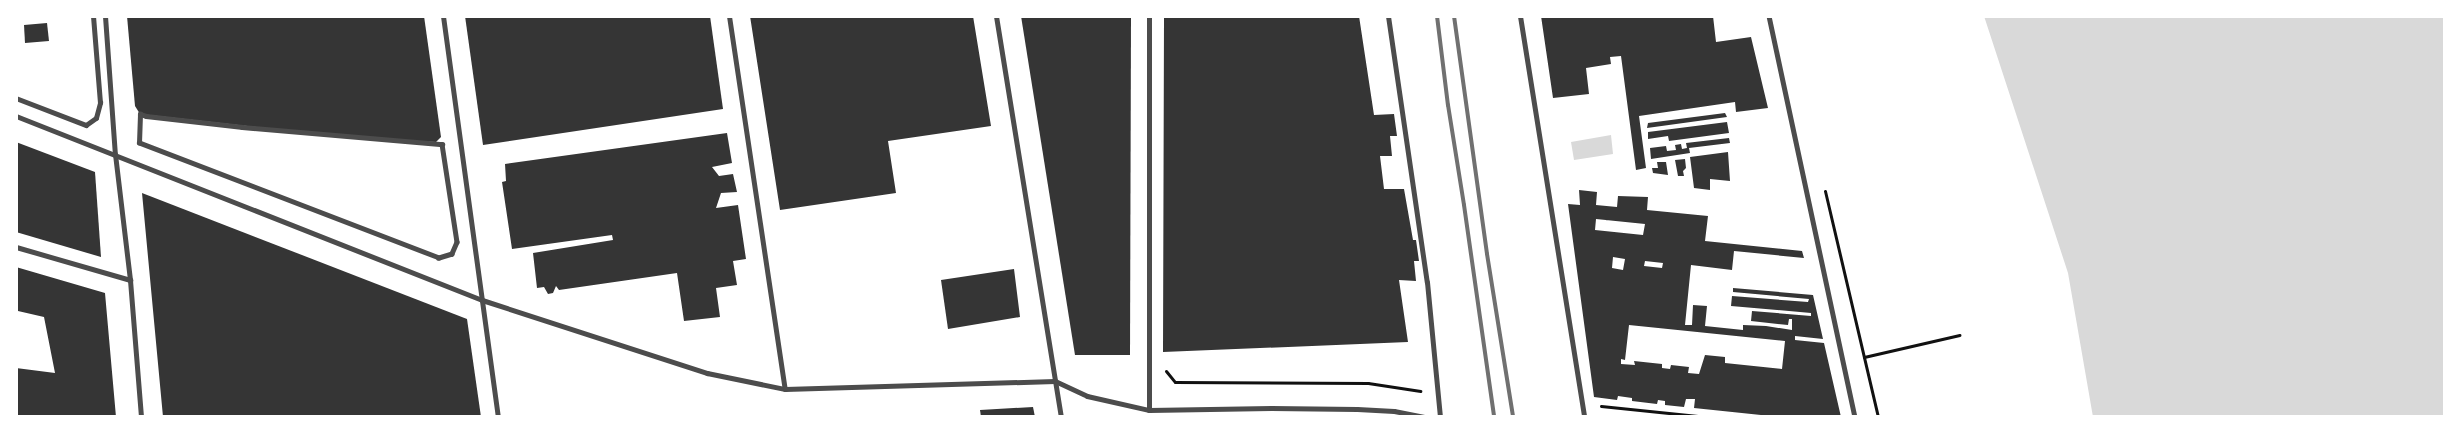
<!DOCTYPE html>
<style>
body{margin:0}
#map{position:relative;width:2461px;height:433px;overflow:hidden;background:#fff;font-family:"PT Sans",sans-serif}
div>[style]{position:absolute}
.water>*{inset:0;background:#d9d9d9}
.building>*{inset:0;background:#353535}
.path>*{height:3px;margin:-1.5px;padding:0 1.5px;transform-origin:1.5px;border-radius:1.5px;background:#111}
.pedestrian>*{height:4.5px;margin:-2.25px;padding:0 2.25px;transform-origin:2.25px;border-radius:2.25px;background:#4c4c4c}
.minor>*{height:5px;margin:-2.5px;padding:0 2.5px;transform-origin:2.5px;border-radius:2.5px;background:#4c4c4c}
.rail>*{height:4px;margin:-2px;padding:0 2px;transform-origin:2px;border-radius:2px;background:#707070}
span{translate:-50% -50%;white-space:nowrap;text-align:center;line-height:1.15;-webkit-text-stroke:5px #fff;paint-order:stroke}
.frame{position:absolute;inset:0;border:18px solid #fff;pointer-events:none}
</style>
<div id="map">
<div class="water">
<i style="clip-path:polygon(1984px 16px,2445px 16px,2445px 417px,2093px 417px,2068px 273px)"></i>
<i style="clip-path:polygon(1611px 135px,1613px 154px,1574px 160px,1571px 142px)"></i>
</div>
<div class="building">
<i style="clip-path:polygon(127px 16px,424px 16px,441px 137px,436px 142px,355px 138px,140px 114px,135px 106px)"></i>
<i style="clip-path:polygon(465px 16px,710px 16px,723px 109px,483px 145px)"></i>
<i style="clip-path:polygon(750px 16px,973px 16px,991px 126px,888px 141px,896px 193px,780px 210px)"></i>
<i style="clip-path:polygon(1021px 16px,1131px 16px,1130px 355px,1075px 355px)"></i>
<i style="clip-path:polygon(1164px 16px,1359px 16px,1374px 115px,1394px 114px,1397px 136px,1390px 136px,1392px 156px,1380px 156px,1384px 189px,1404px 189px,1413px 240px,1416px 240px,1419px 261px,1414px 261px,1416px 281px,1399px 280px,1408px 342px,1163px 352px)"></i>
<i style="clip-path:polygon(1541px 16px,1713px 16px,1716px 42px,1751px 37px,1768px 108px,1736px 112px,1735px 102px,1639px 116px,1646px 168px,1636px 170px,1621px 56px,1610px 57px,1611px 64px,1586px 68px,1589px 94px,1553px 98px)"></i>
<i style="clip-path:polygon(47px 23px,49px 41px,25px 43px,24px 25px)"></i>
<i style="clip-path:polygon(1725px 113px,1727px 117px,1647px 128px,1648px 123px)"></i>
<i style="clip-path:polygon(1727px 122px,1729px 133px,1669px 141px,1668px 136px,1648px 139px,1648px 132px)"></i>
<i style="clip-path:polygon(727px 133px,732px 163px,712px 167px,719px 176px,733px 174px,737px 192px,721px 193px,716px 208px,738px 205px,746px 259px,733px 261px,737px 285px,716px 288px,720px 317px,684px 321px,677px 273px,559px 290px,556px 286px,553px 293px,548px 294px,544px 287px,537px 288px,533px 253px,613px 240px,612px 235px,512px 249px,502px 182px,506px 181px,505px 164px)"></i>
<i style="clip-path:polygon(1729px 138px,1730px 143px,1689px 148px,1690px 153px,1651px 159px,1650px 148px,1666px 146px,1667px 151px,1676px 150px,1675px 145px,1681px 144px,1682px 149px,1687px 148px,1686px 143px)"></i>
<i style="clip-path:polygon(16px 142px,95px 172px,101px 257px,16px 232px)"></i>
<i style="clip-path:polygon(1728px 152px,1730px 181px,1710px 179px,1710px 190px,1694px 188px,1690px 157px)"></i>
<i style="clip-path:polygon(1685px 159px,1686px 168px,1683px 171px,1684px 176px,1678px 176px,1675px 160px)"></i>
<i style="clip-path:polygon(1657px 162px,1666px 162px,1668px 175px,1653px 173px,1652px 168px,1658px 168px)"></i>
<i style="clip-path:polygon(evenodd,1579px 190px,1597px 192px,1596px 205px,1617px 207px,1618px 196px,1648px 197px,1647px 210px,1708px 216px,1705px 241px,1802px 251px,1804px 258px,1734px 251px,1732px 270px,1691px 265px,1685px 325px,1692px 325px,1693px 305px,1707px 306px,1705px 326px,1743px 330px,1743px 325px,1766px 326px,1792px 330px,1792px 319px,1789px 319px,1788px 325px,1751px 321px,1752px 311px,1811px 316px,1811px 313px,1731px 306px,1732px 296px,1808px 302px,1809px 299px,1733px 292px,1733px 288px,1813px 295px,1823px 339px,1795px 336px,1795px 340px,1824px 343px,1841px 417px,1781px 417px,1694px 408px,1695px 399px,1686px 399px,1684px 407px,1665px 405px,1665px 401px,1658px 400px,1657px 404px,1632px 401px,1632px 398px,1618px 396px,1617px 400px,1594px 397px,1568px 204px,1580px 205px,1579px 190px,1596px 219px,1645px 224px,1643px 235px,1595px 230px,1596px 219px,1579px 190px,1613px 257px,1625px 259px,1623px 270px,1612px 268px,1613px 257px,1579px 190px,1645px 261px,1663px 263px,1662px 268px,1644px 266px,1645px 261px,1579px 190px,1629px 325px,1785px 341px,1782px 369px,1725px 363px,1725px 357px,1705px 355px,1699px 374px,1688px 373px,1689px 367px,1671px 365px,1670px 369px,1662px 368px,1662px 364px,1634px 361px,1635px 365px,1621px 364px,1621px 359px,1625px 360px,1629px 325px)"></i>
<i style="clip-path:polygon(142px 193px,467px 319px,481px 417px,163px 417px)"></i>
<i style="clip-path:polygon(16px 267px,105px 293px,116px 417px,16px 417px,16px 368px,55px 373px,44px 317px,18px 311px,16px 316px)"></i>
<i style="clip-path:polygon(1014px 269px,1020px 317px,948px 329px,941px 280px)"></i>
<i style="clip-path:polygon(1033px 407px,1035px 417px,981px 417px,980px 410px)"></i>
</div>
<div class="path">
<i style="left:1825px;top:191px;width:232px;rotate:76.8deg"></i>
<i style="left:1864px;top:357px;width:98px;rotate:-13deg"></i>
<i style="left:1166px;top:371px;width:14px;rotate:51deg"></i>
<i style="left:1175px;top:382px;width:193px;rotate:0.3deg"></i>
<i style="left:1368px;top:383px;width:53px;rotate:8.7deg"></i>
<i style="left:1601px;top:406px;width:107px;rotate:5.9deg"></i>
</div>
<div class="pedestrian">
<i style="left:1769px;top:16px;width:410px;rotate:77.9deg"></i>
<i style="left:16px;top:98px;width:75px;rotate:21.1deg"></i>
<i style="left:86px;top:125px;width:12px;rotate:-35deg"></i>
<i style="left:96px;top:118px;width:16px;rotate:-75deg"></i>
<i style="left:100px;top:103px;width:87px;rotate:-94.6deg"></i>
<i style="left:140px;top:114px;width:6px;rotate:18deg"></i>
<i style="left:146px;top:116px;width:97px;rotate:6.5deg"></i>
<i style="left:242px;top:127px;width:201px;rotate:4.9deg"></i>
<i style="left:442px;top:144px;width:99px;rotate:81.3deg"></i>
<i style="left:457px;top:242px;width:13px;rotate:113deg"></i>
<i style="left:452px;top:254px;width:14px;rotate:163deg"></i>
<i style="left:439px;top:258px;width:321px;rotate:-159deg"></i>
<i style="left:139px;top:143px;width:29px;rotate:-88deg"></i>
</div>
<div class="minor">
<i style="left:105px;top:16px;width:138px;rotate:85.9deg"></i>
<i style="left:115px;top:154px;width:127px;rotate:83.2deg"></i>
<i style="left:130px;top:280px;width:137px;rotate:85.4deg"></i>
<i style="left:443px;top:16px;width:405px;rotate:82.2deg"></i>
<i style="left:729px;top:16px;width:377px;rotate:81.5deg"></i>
<i style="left:996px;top:16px;width:406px;rotate:80.8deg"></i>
<i style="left:1149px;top:16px;width:394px;rotate:90deg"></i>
<i style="left:1388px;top:16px;width:269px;rotate:81.7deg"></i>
<i style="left:1427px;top:282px;width:136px;rotate:84.5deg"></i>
<i style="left:1520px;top:16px;width:406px;rotate:80.9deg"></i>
<i style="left:16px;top:116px;width:501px;rotate:21.55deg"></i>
<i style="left:482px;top:300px;width:237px;rotate:18deg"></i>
<i style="left:707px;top:373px;width:80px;rotate:11.6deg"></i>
<i style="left:785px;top:389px;width:270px;rotate:-1.7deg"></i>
<i style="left:1055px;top:381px;width:35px;rotate:25deg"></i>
<i style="left:1087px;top:396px;width:64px;rotate:12.7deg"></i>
<i style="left:1149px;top:410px;width:122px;rotate:-0.9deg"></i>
<i style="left:1271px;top:408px;width:86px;rotate:0.7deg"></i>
<i style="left:1357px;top:409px;width:37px;rotate:3deg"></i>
<i style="left:1394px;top:411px;width:32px;rotate:11deg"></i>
<i style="left:16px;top:247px;width:119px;rotate:16.1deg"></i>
</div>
<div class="rail">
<i style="left:1437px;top:16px;width:90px;rotate:83deg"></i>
<i style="left:1448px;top:105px;width:101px;rotate:80.9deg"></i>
<i style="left:1464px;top:205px;width:214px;rotate:81.9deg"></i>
<i style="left:1454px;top:16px;width:240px;rotate:82.1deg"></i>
<i style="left:1487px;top:254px;width:165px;rotate:80.9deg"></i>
</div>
<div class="frame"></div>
</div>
